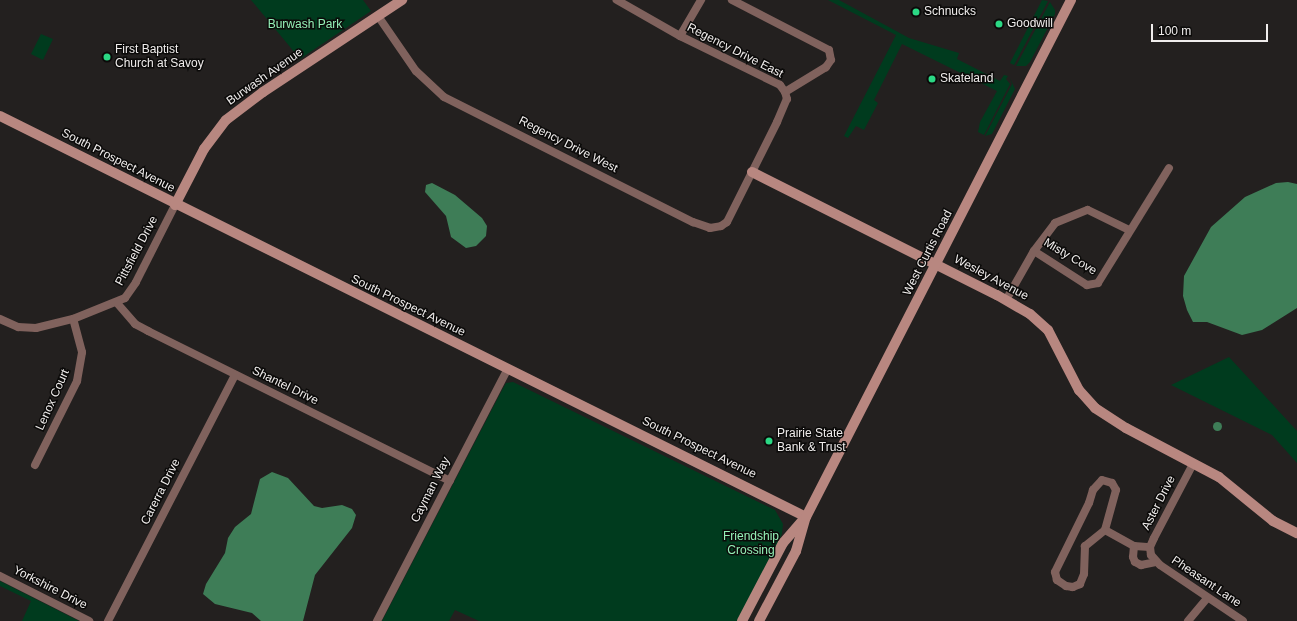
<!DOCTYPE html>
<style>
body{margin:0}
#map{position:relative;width:1297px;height:621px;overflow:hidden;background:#23201f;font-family:Helvetica,sans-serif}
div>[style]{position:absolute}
.green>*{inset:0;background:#003b1e}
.water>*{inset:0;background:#3e7d57}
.round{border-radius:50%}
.street>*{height:8px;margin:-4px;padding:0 4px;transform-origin:4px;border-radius:4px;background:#80625d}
.secondary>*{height:10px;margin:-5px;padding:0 5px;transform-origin:5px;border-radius:5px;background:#b88780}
.dots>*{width:11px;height:11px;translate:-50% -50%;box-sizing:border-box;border:2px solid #0b0a09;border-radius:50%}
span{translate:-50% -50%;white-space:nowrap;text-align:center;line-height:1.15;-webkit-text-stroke:3px #0b0a09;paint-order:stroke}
.poi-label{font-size:12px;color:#f0edec}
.left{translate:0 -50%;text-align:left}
.park-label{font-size:12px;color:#94f0b7}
.street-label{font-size:12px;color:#f0edec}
.scale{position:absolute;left:1151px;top:24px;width:117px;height:18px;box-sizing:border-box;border:2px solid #f0edec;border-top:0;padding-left:5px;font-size:12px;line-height:14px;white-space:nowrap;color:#f0edec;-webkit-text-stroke:3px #0b0a09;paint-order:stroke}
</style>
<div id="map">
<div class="green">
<i style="clip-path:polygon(251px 0,363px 0,371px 11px,300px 59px)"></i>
<i style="clip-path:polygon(828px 0,839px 0,909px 38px,959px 53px,957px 59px,1000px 81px,1004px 75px,1008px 76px,1006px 79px,1010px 84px,984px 135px,978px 132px,980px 122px,997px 91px,902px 44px,874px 100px,878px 103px,864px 130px,856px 126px,848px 138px,844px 136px,896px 35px)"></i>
<i style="clip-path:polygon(1042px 0,1048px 1px,1014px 65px,1010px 63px)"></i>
<i style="clip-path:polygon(1050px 2px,1055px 10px,1055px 14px,1030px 62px,1026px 66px,1016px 66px)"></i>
<i style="clip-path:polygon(41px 34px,53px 39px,43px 60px,31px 54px)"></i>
<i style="clip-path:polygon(1010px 78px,1015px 89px,992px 134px,985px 136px,1012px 84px)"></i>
<i style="clip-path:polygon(1229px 357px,1297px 431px,1297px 463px,1272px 435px,1171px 385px)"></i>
<i style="clip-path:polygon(513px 382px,775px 510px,783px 524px,782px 534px,737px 621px,479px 621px,455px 610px,449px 621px,382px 621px,501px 392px,506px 383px)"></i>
<i style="clip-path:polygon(0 581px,79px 621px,22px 621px,31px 601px,0 586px)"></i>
</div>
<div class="water">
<i style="clip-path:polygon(1288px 182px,1297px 184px,1297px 308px,1262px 330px,1242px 335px,1207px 322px,1193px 322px,1187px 310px,1183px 296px,1184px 276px,1211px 227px,1245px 197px,1276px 183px)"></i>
<i style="clip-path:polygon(432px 183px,455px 195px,482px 218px,487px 226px,486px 236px,476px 246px,466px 248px,451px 237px,446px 216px,425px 192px,426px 185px)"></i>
<i class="round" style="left:1212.5px;top:421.5px;width:9px;height:9px"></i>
<i style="clip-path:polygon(272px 472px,288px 478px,314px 506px,322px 508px,342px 505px,352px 509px,356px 515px,352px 528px,315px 575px,303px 621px,261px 621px,252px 613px,215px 604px,203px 594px,206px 584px,225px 553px,228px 538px,235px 527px,251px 514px,260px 479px)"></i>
</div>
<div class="street">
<i style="left:732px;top:0;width:109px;rotate:27.3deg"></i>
<i style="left:829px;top:50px;width:10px;rotate:79deg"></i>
<i style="left:831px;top:60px;width:9px;rotate:126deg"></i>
<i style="left:826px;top:67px;width:48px;rotate:148.6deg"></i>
<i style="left:378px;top:16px;width:67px;rotate:55.4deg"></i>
<i style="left:416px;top:71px;width:38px;rotate:43deg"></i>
<i style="left:444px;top:97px;width:279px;rotate:26.7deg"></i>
<i style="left:693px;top:222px;width:18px;rotate:19deg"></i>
<i style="left:710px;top:228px;width:11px;rotate:-10deg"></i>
<i style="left:721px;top:226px;width:7px;rotate:-34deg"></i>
<i style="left:727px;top:222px;width:112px;rotate:-63.4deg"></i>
<i style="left:777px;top:122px;width:25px;rotate:-67deg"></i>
<i style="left:787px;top:99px;width:7px;rotate:-106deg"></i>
<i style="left:785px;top:92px;width:9px;rotate:-126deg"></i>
<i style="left:780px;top:85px;width:111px;rotate:-153.9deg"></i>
<i style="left:680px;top:36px;width:73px;rotate:-150.3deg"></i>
<i style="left:680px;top:36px;width:42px;rotate:-59.7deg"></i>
<i style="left:1034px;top:251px;width:63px;rotate:32.7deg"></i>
<i style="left:1087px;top:285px;width:11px;rotate:-10deg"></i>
<i style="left:1098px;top:283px;width:135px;rotate:-58.3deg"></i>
<i style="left:1006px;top:300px;width:56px;rotate:-60.3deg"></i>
<i style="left:1034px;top:251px;width:35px;rotate:-53deg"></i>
<i style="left:1055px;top:223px;width:35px;rotate:-22deg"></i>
<i style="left:1088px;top:210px;width:46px;rotate:26deg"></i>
<i style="left:117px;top:303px;width:28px;rotate:49deg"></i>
<i style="left:135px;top:324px;width:15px;rotate:28deg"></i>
<i style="left:148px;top:331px;width:337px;rotate:26.4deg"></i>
<i style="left:0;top:319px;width:20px;rotate:24deg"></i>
<i style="left:18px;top:327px;width:18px;rotate:3deg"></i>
<i style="left:36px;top:328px;width:38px;rotate:-14deg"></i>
<i style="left:73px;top:319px;width:56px;rotate:-22deg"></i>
<i style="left:125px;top:298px;width:19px;rotate:-55deg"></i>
<i style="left:136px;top:282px;width:86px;rotate:-63.1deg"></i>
<i style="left:1193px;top:464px;width:84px;rotate:117.8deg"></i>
<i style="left:1154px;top:538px;width:10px;rotate:114deg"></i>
<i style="left:1150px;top:547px;width:8px;rotate:83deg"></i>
<i style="left:1151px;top:555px;width:13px;rotate:48deg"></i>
<i style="left:1160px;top:565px;width:100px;rotate:34deg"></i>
<i style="left:35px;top:465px;width:94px;rotate:-63.4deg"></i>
<i style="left:77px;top:381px;width:29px;rotate:-80deg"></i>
<i style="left:82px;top:352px;width:34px;rotate:-105deg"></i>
<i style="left:1102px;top:480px;width:10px;rotate:17deg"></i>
<i style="left:1112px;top:483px;width:8px;rotate:60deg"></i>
<i style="left:1116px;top:490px;width:41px;rotate:105.4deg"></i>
<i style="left:1105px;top:530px;width:26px;rotate:141deg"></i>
<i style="left:1085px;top:546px;width:28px;rotate:92deg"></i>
<i style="left:1084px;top:574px;width:11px;rotate:112deg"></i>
<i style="left:1080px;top:584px;width:8px;rotate:157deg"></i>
<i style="left:1073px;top:587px;width:7px;rotate:-172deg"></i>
<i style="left:1066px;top:586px;width:11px;rotate:-146deg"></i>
<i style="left:1057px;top:580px;width:8px;rotate:-104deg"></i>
<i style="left:1055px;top:572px;width:77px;rotate:-63.8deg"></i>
<i style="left:1089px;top:503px;width:14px;rotate:-73deg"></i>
<i style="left:1093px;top:490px;width:13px;rotate:-48deg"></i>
<i style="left:1105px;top:530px;width:33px;rotate:29deg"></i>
<i style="left:1134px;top:546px;width:16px;rotate:4deg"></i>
<i style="left:1134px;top:546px;width:11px;rotate:95deg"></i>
<i style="left:1133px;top:557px;width:5px;rotate:68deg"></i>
<i style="left:1135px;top:562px;width:7px;rotate:27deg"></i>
<i style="left:1141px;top:565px;width:15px;rotate:-11deg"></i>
<i style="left:0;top:576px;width:100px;rotate:26.8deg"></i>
<i style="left:108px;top:621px;width:277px;rotate:-62.7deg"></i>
<i style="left:377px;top:621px;width:283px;rotate:-62.6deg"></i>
<i style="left:1188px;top:621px;width:30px;rotate:-50deg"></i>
</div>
<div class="secondary">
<i style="left:0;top:116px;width:900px;rotate:26.45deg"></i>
<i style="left:752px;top:172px;width:274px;rotate:26.7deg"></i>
<i style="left:997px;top:295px;width:38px;rotate:30deg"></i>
<i style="left:1030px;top:314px;width:24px;rotate:42deg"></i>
<i style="left:1048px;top:330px;width:68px;rotate:62.7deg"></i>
<i style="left:1079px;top:390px;width:24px;rotate:48deg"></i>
<i style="left:1095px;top:408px;width:37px;rotate:33deg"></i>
<i style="left:1126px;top:428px;width:105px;rotate:27.8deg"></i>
<i style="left:1219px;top:477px;width:70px;rotate:39.2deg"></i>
<i style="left:1273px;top:521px;width:27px;rotate:27deg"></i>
<i style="left:175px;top:205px;width:63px;rotate:-62.6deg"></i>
<i style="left:204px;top:149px;width:36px;rotate:-53deg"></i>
<i style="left:226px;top:120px;width:46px;rotate:-37.1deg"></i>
<i style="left:263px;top:92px;width:167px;rotate:-33.5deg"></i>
<i style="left:742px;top:621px;width:88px;rotate:-62.3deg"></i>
<i style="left:783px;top:543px;width:30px;rotate:-49deg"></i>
<i style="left:759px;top:621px;width:79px;rotate:-62.1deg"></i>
<i style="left:796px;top:551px;width:35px;rotate:-74deg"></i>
<i style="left:806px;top:517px;width:581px;rotate:-62.86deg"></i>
</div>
<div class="dots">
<i style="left:916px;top:12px;background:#2bd884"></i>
<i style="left:999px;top:24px;background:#2bd884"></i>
<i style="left:107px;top:57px;background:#2bd884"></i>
<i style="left:932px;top:79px;background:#2bd884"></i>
<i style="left:769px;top:441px;background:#2bd884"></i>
</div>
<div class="poi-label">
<span class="left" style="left:924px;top:12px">Schnucks</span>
<span class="left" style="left:1007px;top:24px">Goodwill</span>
<span class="left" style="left:115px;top:57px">First Baptist<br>Church at Savoy</span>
<span class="left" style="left:940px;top:79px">Skateland</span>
<span class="left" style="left:777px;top:441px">Prairie State<br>Bank &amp; Trust</span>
</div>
<div class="park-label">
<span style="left:305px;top:25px">Burwash Park</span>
<span style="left:751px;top:544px">Friendship<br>Crossing</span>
</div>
<div class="street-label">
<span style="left:735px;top:51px;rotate:27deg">Regency Drive East</span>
<span style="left:265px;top:77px;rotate:-35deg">Burwash Avenue</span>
<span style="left:568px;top:145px;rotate:27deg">Regency Drive West</span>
<span style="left:118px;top:161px;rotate:27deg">South Prospect Avenue</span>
<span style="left:137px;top:251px;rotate:-62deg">Pittsfield Drive</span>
<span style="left:928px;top:253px;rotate:-63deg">West Curtis Road</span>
<span style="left:1070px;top:257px;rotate:31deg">Misty Cove</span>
<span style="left:991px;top:278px;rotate:28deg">Wesley Avenue</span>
<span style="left:408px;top:306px;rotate:26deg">South Prospect Avenue</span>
<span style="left:285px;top:386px;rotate:26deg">Shantel Drive</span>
<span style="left:53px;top:400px;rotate:-66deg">Lenox Court</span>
<span style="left:699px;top:448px;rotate:26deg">South Prospect Avenue</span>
<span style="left:431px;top:490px;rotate:-63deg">Cayman Way</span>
<span style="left:161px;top:492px;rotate:-63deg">Carerra Drive</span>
<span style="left:1159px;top:503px;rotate:-63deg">Aster Drive</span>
<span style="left:1206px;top:582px;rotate:34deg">Pheasant Lane</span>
<span style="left:50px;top:588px;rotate:27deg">Yorkshire Drive</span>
</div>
<div class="scale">100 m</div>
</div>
